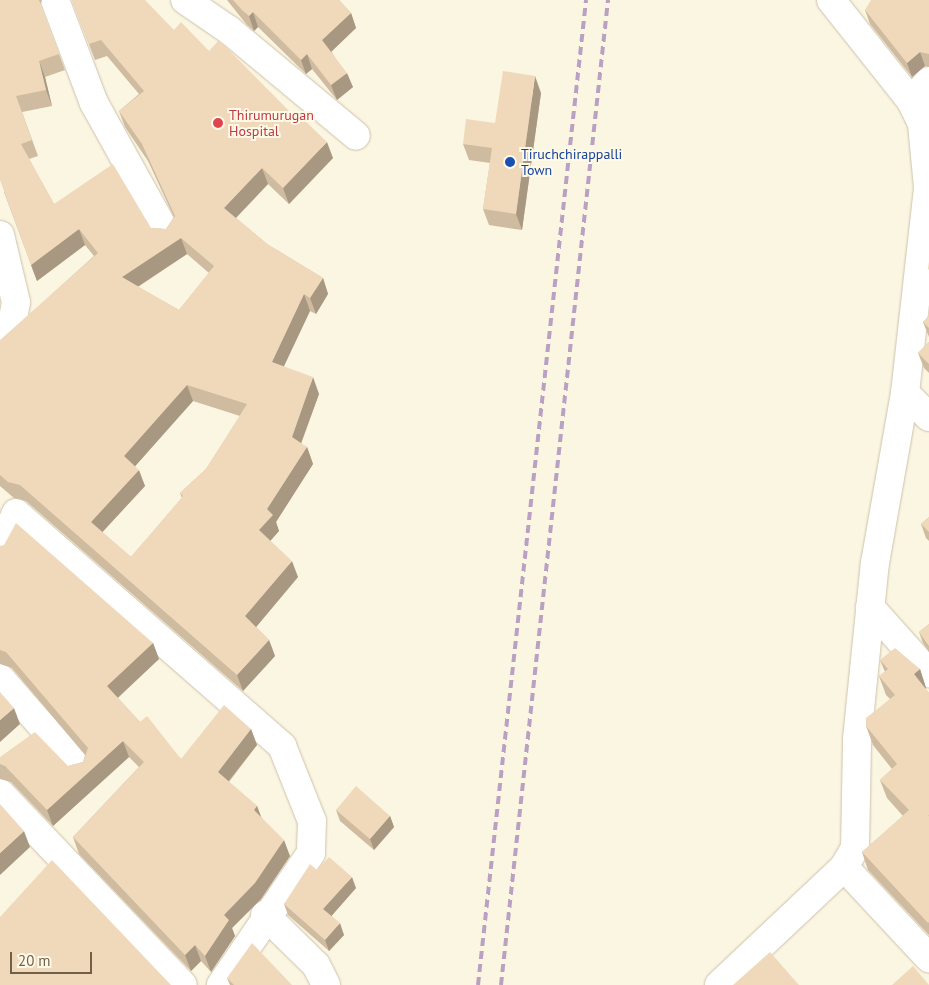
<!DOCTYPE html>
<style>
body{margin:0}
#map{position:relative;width:929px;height:985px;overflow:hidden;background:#fbf6e2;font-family:"PT Sans",sans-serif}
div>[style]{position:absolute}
.roads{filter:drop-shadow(0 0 1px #cec1ac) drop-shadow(0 0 1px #cec1ac)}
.minor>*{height:28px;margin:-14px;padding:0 14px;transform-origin:14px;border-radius:14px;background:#fff}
.rail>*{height:4px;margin-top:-2px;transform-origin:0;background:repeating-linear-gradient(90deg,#baa1c4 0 8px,transparent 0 13px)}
.wall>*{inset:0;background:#cebba0}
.shaded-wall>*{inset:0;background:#a89882}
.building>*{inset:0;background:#f0d9ba}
.dots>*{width:14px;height:14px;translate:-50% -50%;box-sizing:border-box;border:2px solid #fff9e8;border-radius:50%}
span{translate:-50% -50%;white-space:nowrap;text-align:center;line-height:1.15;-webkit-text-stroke:4px #fff9e8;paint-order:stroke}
.health-label{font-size:14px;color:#be3a42}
.left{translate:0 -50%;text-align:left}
.transit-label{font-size:14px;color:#164399}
.scale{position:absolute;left:10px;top:952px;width:82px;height:22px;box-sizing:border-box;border:2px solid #725f49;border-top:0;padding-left:6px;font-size:15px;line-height:18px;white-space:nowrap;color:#725f49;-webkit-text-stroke:4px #fff9e8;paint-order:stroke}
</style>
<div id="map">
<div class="roads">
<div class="minor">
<i style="left:55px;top:0;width:110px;rotate:69.3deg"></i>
<i style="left:94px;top:103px;width:146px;rotate:61deg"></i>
<i style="left:185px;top:0;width:53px;rotate:34.3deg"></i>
<i style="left:229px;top:30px;width:165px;rotate:39.8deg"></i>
<i style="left:831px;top:0;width:129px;rotate:51.6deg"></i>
<i style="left:911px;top:101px;width:25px;rotate:64deg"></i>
<i style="left:922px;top:124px;width:64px;rotate:84.6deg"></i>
<i style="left:928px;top:188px;width:206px;rotate:96.4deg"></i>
<i style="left:905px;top:393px;width:34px;rotate:45deg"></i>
<i style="left:925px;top:113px;width:18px;rotate:-139deg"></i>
<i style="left:911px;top:101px;width:27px;rotate:-48deg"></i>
<i style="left:0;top:235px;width:69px;rotate:76.6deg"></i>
<i style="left:16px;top:302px;width:22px;rotate:100deg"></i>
<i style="left:12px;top:324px;width:23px;rotate:121deg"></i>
<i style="left:0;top:549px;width:39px;rotate:-66deg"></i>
<i style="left:16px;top:513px;width:354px;rotate:41.2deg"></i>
<i style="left:282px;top:746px;width:81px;rotate:68.2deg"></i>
<i style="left:312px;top:821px;width:32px;rotate:92deg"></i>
<i style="left:311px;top:853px;width:160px;rotate:124.3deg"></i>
<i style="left:870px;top:607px;width:89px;rotate:48.2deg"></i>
<i style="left:0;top:678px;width:118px;rotate:48.8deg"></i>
<i style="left:0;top:793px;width:265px;rotate:46.4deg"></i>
<i style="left:844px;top:867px;width:125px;rotate:47deg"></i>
<i style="left:265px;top:915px;width:71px;rotate:44.4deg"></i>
<i style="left:316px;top:965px;width:22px;rotate:63deg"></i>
<i style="left:719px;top:985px;width:172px;rotate:-43.3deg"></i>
<i style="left:844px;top:867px;width:22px;rotate:-60deg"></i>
<i style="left:855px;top:848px;width:109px;rotate:-88.9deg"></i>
<i style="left:857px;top:739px;width:177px;rotate:-84.2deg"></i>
<i style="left:875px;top:563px;width:173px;rotate:-80deg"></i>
</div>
</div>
<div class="rail">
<i style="left:478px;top:985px;width:991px;rotate:-83.74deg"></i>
<i style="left:501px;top:985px;width:991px;rotate:-83.8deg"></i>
</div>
<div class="wall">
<i style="clip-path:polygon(evenodd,0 0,42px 0,40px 5px,65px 70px,45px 77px,52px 106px,22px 112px,38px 156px,29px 159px,54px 204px,151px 228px,166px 229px,174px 217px,148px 161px,125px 127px,119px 111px,139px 94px,107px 56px,95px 60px,72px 0,174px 30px,209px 51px,333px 158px,289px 204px,268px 184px,236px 218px,267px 244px,323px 278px,328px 294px,316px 314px,310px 311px,283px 367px,319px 394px,301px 444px,307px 447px,313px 464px,276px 522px,279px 531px,270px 541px,298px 577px,256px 627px,269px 640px,275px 656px,243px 691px,26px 501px,14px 498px,0 486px,0 341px,94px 256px,85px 245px,37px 281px,4px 192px,0 0,187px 254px,209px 273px,179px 310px,138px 287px,187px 254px,0 0,193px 401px,240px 416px,206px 469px,180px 493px,182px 498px,131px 557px,102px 532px,145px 486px,135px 466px,193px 401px)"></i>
<i style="clip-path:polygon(227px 0,339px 0,351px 13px,356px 28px,331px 51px,353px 87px,337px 100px,312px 69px,306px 74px,258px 27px,254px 31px,247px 25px)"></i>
<i style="clip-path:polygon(929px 0,929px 67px,925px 66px,912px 77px,870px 24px,865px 10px)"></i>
<i style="clip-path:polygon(541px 93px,522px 230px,489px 225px,483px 209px,490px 163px,469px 160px,463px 144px)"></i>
<i style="clip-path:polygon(929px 316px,929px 337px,923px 322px)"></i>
<i style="clip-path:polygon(929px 342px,929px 373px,924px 368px,918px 353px)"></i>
<i style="clip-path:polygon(929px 517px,929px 541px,926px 538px,921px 524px)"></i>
<i style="clip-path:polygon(0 546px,153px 643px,159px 659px,118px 698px,140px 722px,181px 759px,251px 729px,257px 745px,229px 782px,257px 806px,261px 817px,290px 856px,261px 899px,232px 928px,235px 936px,211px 972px,201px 961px,191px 971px,79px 854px,73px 837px,139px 767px,129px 757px,53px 826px,11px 782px,0 779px,0 757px,68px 766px,83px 762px,85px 755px,12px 668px,0 664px)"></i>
<i style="clip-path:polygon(929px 624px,929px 652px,923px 643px,919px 632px)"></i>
<i style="clip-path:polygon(880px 660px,920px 669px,926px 688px,925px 689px,929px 693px,929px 935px,868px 870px,862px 852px,903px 816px,887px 798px,880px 780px,892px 769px,873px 745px,866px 726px,890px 699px,886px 695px,879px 676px,885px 672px)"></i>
<i style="clip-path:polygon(336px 810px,390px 816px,394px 827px,374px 850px,340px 821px)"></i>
<i style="clip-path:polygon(317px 870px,356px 888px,331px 916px,344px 935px,329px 951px,288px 915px,284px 904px)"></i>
<i style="clip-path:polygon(227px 978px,292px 985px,230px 985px)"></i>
</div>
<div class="shaded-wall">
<i style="clip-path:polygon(253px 12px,258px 27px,254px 31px,249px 16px)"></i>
<i style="clip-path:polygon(351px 13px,356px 28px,328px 55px,322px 40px)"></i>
<i style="clip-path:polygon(920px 52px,925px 66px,912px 77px,907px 63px)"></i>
<i style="clip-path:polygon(307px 54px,312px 69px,306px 74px,301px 60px)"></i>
<i style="clip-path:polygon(39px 61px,45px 77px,52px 106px,46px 90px)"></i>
<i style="clip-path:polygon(347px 73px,353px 87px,337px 100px,331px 85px)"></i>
<i style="clip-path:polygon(535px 76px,541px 93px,522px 230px,516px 214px)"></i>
<i style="clip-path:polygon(327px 142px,333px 158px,289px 204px,283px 188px)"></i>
<i style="clip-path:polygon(262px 168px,268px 184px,230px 224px,224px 208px)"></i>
<i style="clip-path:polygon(79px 229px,85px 245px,37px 281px,31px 265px)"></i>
<i style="clip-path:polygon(181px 238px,187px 254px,128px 293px,122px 277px)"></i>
<i style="clip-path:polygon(323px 278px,328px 294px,316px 314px,310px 298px)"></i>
<i style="clip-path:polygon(304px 294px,310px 311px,278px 379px,272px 362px)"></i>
<i style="clip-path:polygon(313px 377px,319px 394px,297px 454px,292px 437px)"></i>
<i style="clip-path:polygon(187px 385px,193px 401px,130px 472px,124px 456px)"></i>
<i style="clip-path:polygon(307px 447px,313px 464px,276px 522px,279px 531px,265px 547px,259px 530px,267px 509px)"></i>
<i style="clip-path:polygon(139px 470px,145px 486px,97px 538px,91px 522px)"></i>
<i style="clip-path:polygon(292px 561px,298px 577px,251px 633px,245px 616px)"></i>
<i style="clip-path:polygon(269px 640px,275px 656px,243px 691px,237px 675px)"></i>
<i style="clip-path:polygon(153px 643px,159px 659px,113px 702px,107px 686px)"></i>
<i style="clip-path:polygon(920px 669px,926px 688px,920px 693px,914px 674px)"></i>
<i style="clip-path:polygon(14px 708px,20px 724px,0 742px,0 720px)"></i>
<i style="clip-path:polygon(251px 729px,257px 745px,223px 788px,218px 772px)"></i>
<i style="clip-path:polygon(123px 741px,129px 757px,53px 826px,47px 810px)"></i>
<i style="clip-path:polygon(257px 806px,263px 822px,254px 810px)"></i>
<i style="clip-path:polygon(390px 816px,394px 827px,374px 850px,370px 839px)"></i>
<i style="clip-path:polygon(24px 831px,30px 847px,0 875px,0 853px)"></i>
<i style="clip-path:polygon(284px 840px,290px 856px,261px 899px,232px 928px,235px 936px,211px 972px,205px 956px,224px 915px)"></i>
<i style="clip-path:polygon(352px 877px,356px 888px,328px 920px,323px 909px)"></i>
<i style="clip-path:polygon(340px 923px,344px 935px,329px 951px,325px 940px)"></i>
<i style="clip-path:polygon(195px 945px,201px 961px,191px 971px,185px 955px)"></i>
</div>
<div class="building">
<i style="clip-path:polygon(evenodd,0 0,39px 0,59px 54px,39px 61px,46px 90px,16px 96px,32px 140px,21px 144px,54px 204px,113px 164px,151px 228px,166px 229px,175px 216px,142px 144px,119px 111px,144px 91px,101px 40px,89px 44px,72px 0,145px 0,174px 30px,181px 22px,209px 51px,219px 40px,297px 119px,300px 116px,327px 142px,283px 188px,262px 168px,224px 208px,267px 244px,323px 278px,310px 298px,304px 294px,272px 362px,313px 377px,292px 437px,307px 447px,267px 509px,273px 515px,259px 530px,292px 561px,245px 616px,269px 640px,237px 675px,20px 485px,8px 482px,0 475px,0 340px,98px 253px,79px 229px,31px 265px,0 180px,0 0,181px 238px,214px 266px,179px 310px,122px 277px,181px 238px,0 0,187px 385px,247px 404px,206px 469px,180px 493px,183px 496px,131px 557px,91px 522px,139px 470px,124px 456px,187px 385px)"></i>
<i style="clip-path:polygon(233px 0,339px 0,351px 13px,322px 40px,347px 73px,331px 85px,307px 54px,301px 60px,253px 12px,249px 16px,242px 10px)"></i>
<i style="clip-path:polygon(871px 0,929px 0,929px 54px,920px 52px,907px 63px,865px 10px)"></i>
<i style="clip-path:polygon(503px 71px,535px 76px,516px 214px,483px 209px,492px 148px,463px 144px,466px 119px,495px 123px)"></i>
<i style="clip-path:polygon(929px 261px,929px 270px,928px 269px)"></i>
<i style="clip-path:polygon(929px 316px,929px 328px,923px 322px)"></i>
<i style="clip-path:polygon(929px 342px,929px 364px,918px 353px)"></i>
<i style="clip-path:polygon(929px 517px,929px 532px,921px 524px)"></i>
<i style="clip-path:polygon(16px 523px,153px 643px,107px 686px,140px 722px,147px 716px,181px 759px,224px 705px,251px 729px,218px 772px,257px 806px,254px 810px,284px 840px,255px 883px,224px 915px,229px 920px,205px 956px,195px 945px,185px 955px,73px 837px,144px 762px,123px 741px,47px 810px,5px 766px,0 764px,0 757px,35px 732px,68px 766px,83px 762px,88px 748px,6px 652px,0 650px,0 546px,4px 545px)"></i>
<i style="clip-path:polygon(929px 624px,929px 646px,919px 632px)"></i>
<i style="clip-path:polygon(895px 648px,920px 669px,914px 674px,929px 693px,929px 815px,928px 815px,929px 816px,929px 922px,928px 923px,862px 852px,909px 810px,880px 780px,897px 764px,866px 726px,866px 718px,895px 695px,879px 676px,888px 669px,880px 660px)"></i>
<i style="clip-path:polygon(0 692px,14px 708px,0 720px)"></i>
<i style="clip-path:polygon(356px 786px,390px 816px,370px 839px,336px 810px)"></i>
<i style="clip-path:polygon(0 804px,24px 831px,0 853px)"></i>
<i style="clip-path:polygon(329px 857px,352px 877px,323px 909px,340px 923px,325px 940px,284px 904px,310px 864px,317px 870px)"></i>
<i style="clip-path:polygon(52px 860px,171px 985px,0 985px,0 917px)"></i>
<i style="clip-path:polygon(252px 943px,292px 985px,234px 985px,227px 978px)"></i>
<i style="clip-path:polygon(770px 952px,799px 985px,733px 985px)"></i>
<i style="clip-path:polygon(913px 966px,929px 985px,892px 985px)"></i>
</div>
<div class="dots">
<i style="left:218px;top:123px;background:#e0444e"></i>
<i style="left:510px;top:162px;background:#1a4fb4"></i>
</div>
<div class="health-label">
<span class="left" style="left:229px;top:123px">Thirumurugan<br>Hospital</span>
</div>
<div class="transit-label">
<span class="left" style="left:521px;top:162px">Tiruchchirappalli<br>Town</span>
</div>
<div class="scale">20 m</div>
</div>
